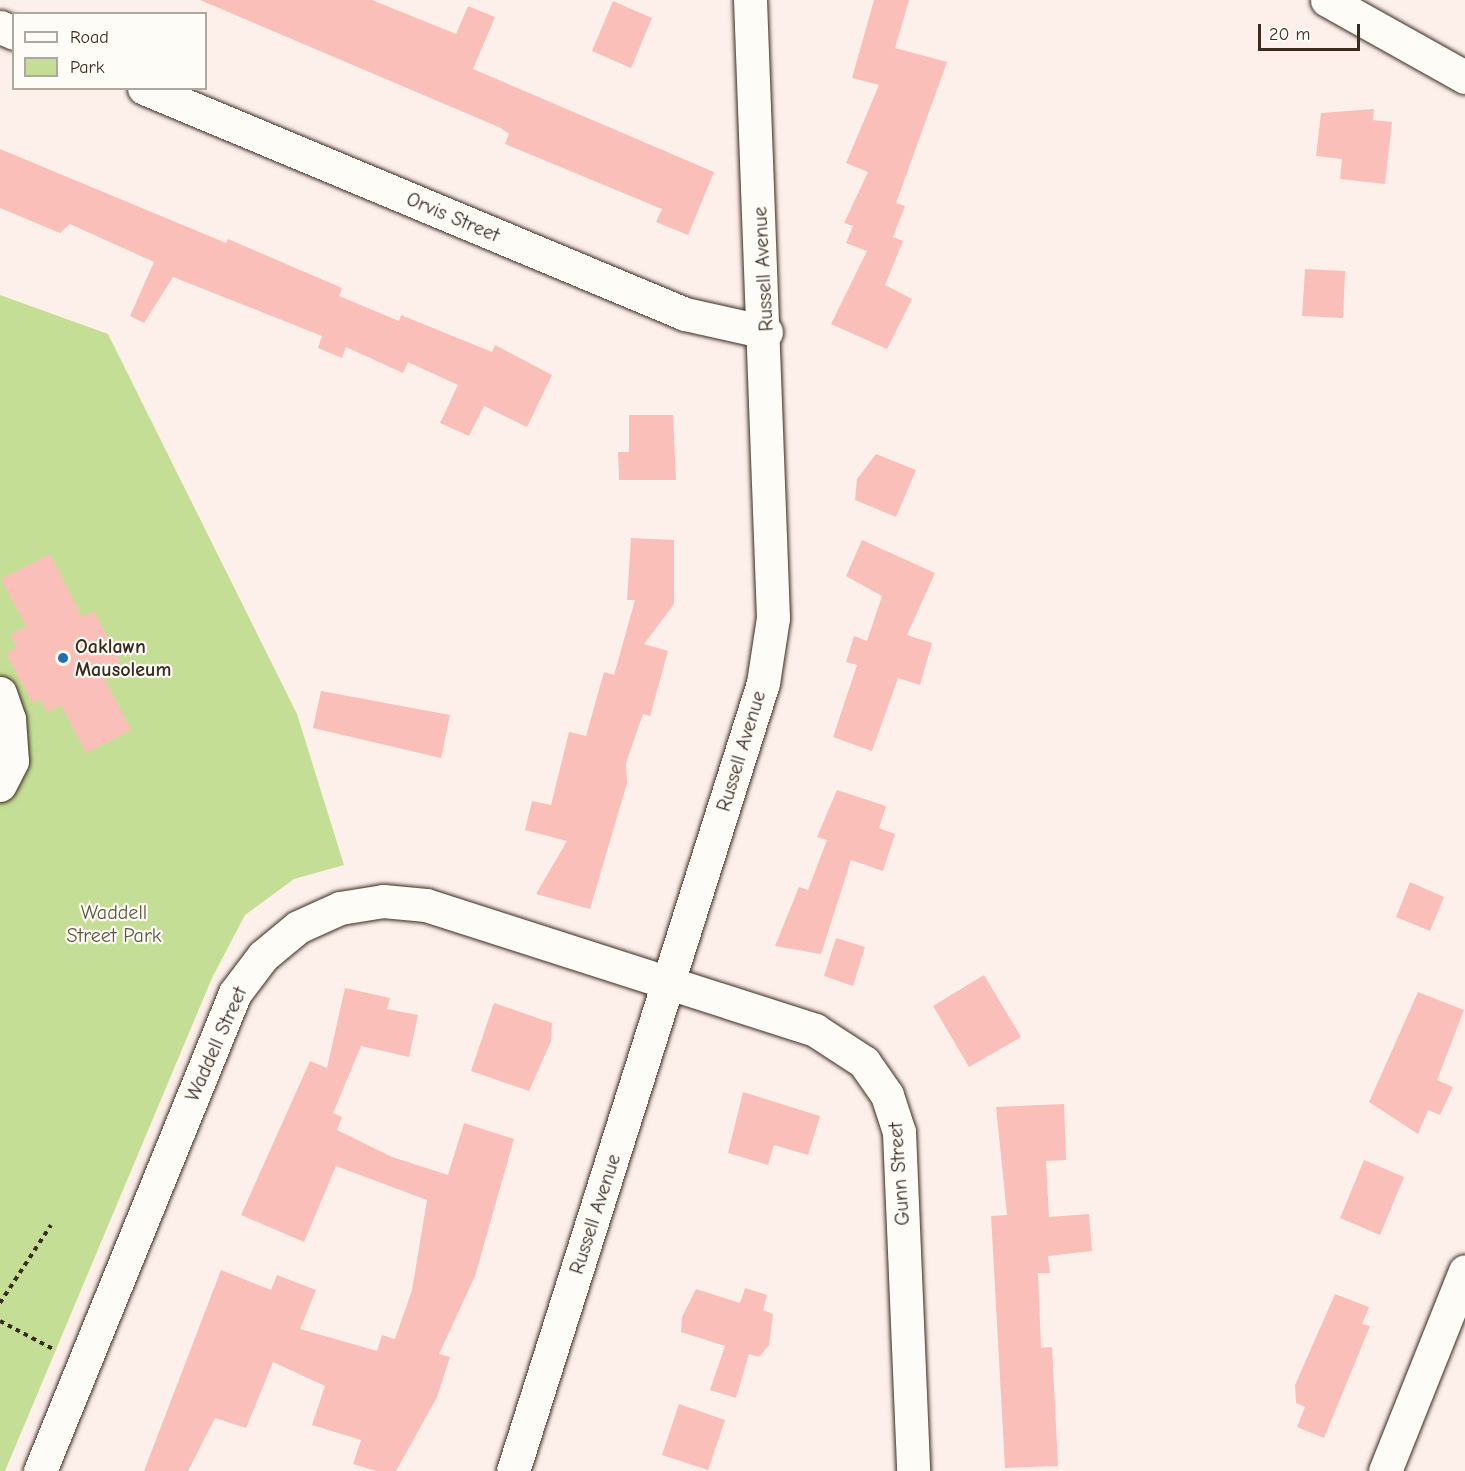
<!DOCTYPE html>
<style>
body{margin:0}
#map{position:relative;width:1465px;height:1471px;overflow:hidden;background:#fdf0eb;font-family:"Comic Neue",sans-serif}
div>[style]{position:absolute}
.green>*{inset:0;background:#c5de95}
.building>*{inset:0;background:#fbbfb9}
.path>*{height:4px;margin-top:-2px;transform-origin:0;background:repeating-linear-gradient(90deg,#3b2a1e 0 4.5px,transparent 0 9px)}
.roads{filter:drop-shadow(0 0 2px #3b2a1e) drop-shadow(0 0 2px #3b2a1e)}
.street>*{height:33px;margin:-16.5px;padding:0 16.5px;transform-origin:16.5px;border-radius:16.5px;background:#fdfcf7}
.dots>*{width:16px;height:16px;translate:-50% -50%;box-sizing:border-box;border:3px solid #fdfcf7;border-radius:50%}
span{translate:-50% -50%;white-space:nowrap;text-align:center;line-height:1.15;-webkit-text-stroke:4.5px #fdfcf7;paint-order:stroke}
.street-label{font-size:20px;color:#3b2a1e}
.poi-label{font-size:20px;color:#3b2a1e;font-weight:700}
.left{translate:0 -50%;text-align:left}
.park-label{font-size:20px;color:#5e573c}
.legend{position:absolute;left:12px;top:12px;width:195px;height:78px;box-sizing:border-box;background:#fdfcf7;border:2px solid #afa8a0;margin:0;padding:8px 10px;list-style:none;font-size:18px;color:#3b2a1e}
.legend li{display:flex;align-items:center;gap:12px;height:30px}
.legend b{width:30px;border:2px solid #afa8a0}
.scale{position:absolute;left:1258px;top:24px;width:102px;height:27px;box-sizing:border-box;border:3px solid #3b2a1e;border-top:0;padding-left:8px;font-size:18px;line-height:21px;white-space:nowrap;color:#3b2a1e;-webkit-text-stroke:4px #fdfcf7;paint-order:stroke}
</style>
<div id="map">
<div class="green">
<i style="clip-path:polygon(0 295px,108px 334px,297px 714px,344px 865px,294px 879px,245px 915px,212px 978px,5px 1471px,0 1471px)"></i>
</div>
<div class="building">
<i style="clip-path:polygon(200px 0,372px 0,456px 34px,468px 6px,495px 17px,473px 69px,714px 172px,688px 235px,656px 222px,662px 209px,505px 144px,509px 134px,501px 128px)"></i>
<i style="clip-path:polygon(874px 0,909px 0,895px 48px,947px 62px,896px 203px,905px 206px,893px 237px,903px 241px,885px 285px,912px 299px,887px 349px,831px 324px,867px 251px,846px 243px,853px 226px,844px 223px,868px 172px,846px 163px,879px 85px,852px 78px)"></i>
<i style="clip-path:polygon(613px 1px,652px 18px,631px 68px,592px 51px)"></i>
<i style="clip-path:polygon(1374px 109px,1373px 120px,1392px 122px,1385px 184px,1340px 179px,1342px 159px,1316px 156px,1321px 113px)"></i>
<i style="clip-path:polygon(0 149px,226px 243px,228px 239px,342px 288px,339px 296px,399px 321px,401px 315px,492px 352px,495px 345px,552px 375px,527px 427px,484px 406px,469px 436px,440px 423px,458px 385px,408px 362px,403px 373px,346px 347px,342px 358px,318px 348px,322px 336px,173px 277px,144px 323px,130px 316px,154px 262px,70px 224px,60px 233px,0 208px)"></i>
<i style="clip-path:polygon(1305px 269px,1345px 271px,1343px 318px,1302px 316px)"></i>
<i style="clip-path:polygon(629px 415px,673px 415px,676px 480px,619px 480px,618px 452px,629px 452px)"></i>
<i style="clip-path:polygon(876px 454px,916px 470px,896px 517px,855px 500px,857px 479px)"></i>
<i style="clip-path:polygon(631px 538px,674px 540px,674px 604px,644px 644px,668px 651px,650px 716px,643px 714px,626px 763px,627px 783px,590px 909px,536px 894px,567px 841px,525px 830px,532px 801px,551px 805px,569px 732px,586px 736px,604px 672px,614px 675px,635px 600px,627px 600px)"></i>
<i style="clip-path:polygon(862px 540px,935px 573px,907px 635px,932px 643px,920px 685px,898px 678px,872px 751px,833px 737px,857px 665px,846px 662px,854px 636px,867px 641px,882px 596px,846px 576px)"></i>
<i style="clip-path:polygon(50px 554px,82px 617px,94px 611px,120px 662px,101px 672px,131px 730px,86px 753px,61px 705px,47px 712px,40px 699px,32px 703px,6px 653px,17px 648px,10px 635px,26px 626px,1px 579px)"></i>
<i style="clip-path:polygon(321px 691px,450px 715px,441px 758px,313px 728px)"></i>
<i style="clip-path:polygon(837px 790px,886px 806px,879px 828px,895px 834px,883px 871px,851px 860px,821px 954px,775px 946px,799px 887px,808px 890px,827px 840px,817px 837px)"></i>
<i style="clip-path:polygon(1410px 882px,1444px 897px,1430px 931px,1396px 917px)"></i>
<i style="clip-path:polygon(836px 938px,865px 947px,853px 986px,824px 976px)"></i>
<i style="clip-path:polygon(984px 975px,1021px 1037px,969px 1067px,933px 1006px)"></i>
<i style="clip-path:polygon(345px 988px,390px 998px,387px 1009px,418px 1015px,409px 1057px,361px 1046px,333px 1113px,342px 1117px,337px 1130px,392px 1157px,448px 1175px,464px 1123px,514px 1139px,475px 1276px,439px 1354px,450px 1357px,437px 1397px,396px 1471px,376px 1471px,353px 1464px,361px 1440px,312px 1425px,325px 1386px,273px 1362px,246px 1428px,215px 1418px,188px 1471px,144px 1471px,221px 1270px,271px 1290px,277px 1275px,316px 1290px,300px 1329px,377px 1351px,382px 1335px,395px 1339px,412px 1290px,427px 1200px,336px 1166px,304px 1242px,241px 1215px,310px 1061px,327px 1068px)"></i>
<i style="clip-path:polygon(1418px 992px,1464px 1010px,1437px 1080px,1453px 1087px,1440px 1115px,1428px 1110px,1418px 1134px,1369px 1102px)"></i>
<i style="clip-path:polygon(494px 1003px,552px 1023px,551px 1041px,529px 1091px,471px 1071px)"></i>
<i style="clip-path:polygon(743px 1092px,820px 1116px,808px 1155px,774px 1145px,768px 1165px,728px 1153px)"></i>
<i style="clip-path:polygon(1064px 1104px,1066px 1160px,1046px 1161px,1049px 1217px,1089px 1214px,1092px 1251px,1048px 1256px,1050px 1273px,1038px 1273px,1041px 1348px,1052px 1347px,1058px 1466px,1005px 1468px,991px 1216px,1007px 1215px,996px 1107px)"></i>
<i style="clip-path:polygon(1364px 1160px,1404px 1177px,1380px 1235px,1340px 1218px)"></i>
<i style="clip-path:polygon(745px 1288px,767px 1295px,763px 1310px,773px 1314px,769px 1345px,759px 1357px,749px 1354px,736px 1398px,710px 1390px,725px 1346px,681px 1332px,682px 1317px,696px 1289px,740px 1303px)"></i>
<i style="clip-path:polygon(1335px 1294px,1369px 1307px,1362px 1324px,1370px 1326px,1324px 1438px,1297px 1427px,1305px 1407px,1296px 1403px,1295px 1385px)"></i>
<i style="clip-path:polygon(679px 1404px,725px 1420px,708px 1470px,662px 1455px)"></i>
</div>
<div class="path">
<i style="left:0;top:1303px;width:93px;rotate:-56.8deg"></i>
<i style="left:0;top:1321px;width:62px;rotate:27.8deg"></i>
</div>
<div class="roads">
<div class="street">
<i style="left:1327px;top:0;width:158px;rotate:29.2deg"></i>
<i style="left:0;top:27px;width:15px;rotate:23deg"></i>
<i style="left:144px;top:88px;width:586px;rotate:22.67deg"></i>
<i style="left:685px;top:314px;width:83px;rotate:12.5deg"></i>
<i style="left:0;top:693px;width:28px;rotate:71deg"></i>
<i style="left:9px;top:719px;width:42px;rotate:85.9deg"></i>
<i style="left:12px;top:761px;width:27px;rotate:117deg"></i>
<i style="left:40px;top:1471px;width:516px;rotate:-67.81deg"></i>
<i style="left:235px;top:993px;width:46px;rotate:-52.9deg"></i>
<i style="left:263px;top:956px;width:45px;rotate:-39.6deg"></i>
<i style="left:298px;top:927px;width:46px;rotate:-24.3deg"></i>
<i style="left:340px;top:908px;width:44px;rotate:-9.2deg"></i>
<i style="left:383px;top:901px;width:43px;rotate:5.3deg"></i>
<i style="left:426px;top:905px;width:409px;rotate:17.8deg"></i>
<i style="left:815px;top:1030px;width:59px;rotate:33.1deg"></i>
<i style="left:864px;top:1062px;width:40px;rotate:55.1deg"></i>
<i style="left:887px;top:1095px;width:39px;rotate:72deg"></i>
<i style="left:899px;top:1132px;width:339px;rotate:87.6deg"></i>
<i style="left:513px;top:1471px;width:827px;rotate:-72.4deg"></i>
<i style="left:763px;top:683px;width:66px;rotate:-81.3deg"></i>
<i style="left:773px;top:618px;width:618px;rotate:-92.13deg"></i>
<i style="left:1385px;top:1471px;width:215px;rotate:-68.2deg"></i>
</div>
</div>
<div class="dots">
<i style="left:63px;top:658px;background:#1f6fb2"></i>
</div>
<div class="street-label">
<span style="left:453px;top:217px;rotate:23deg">Orvis Street</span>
<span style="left:763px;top:269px;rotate:-93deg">Russell Avenue</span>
<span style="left:741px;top:751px;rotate:-73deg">Russell Avenue</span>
<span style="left:216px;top:1044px;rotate:-66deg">Waddell Street</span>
<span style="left:899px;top:1174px;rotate:-94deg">Gunn Street</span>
<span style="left:595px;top:1214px;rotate:-72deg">Russell Avenue</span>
</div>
<div class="poi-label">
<span class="left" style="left:75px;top:658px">Oaklawn<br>Mausoleum</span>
</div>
<div class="park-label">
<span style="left:114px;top:924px">Waddell<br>Street Park</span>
</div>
<ul class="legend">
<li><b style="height:8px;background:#fdfcf7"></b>Road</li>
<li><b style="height:16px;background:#c5de95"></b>Park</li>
</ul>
<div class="scale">20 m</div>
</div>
